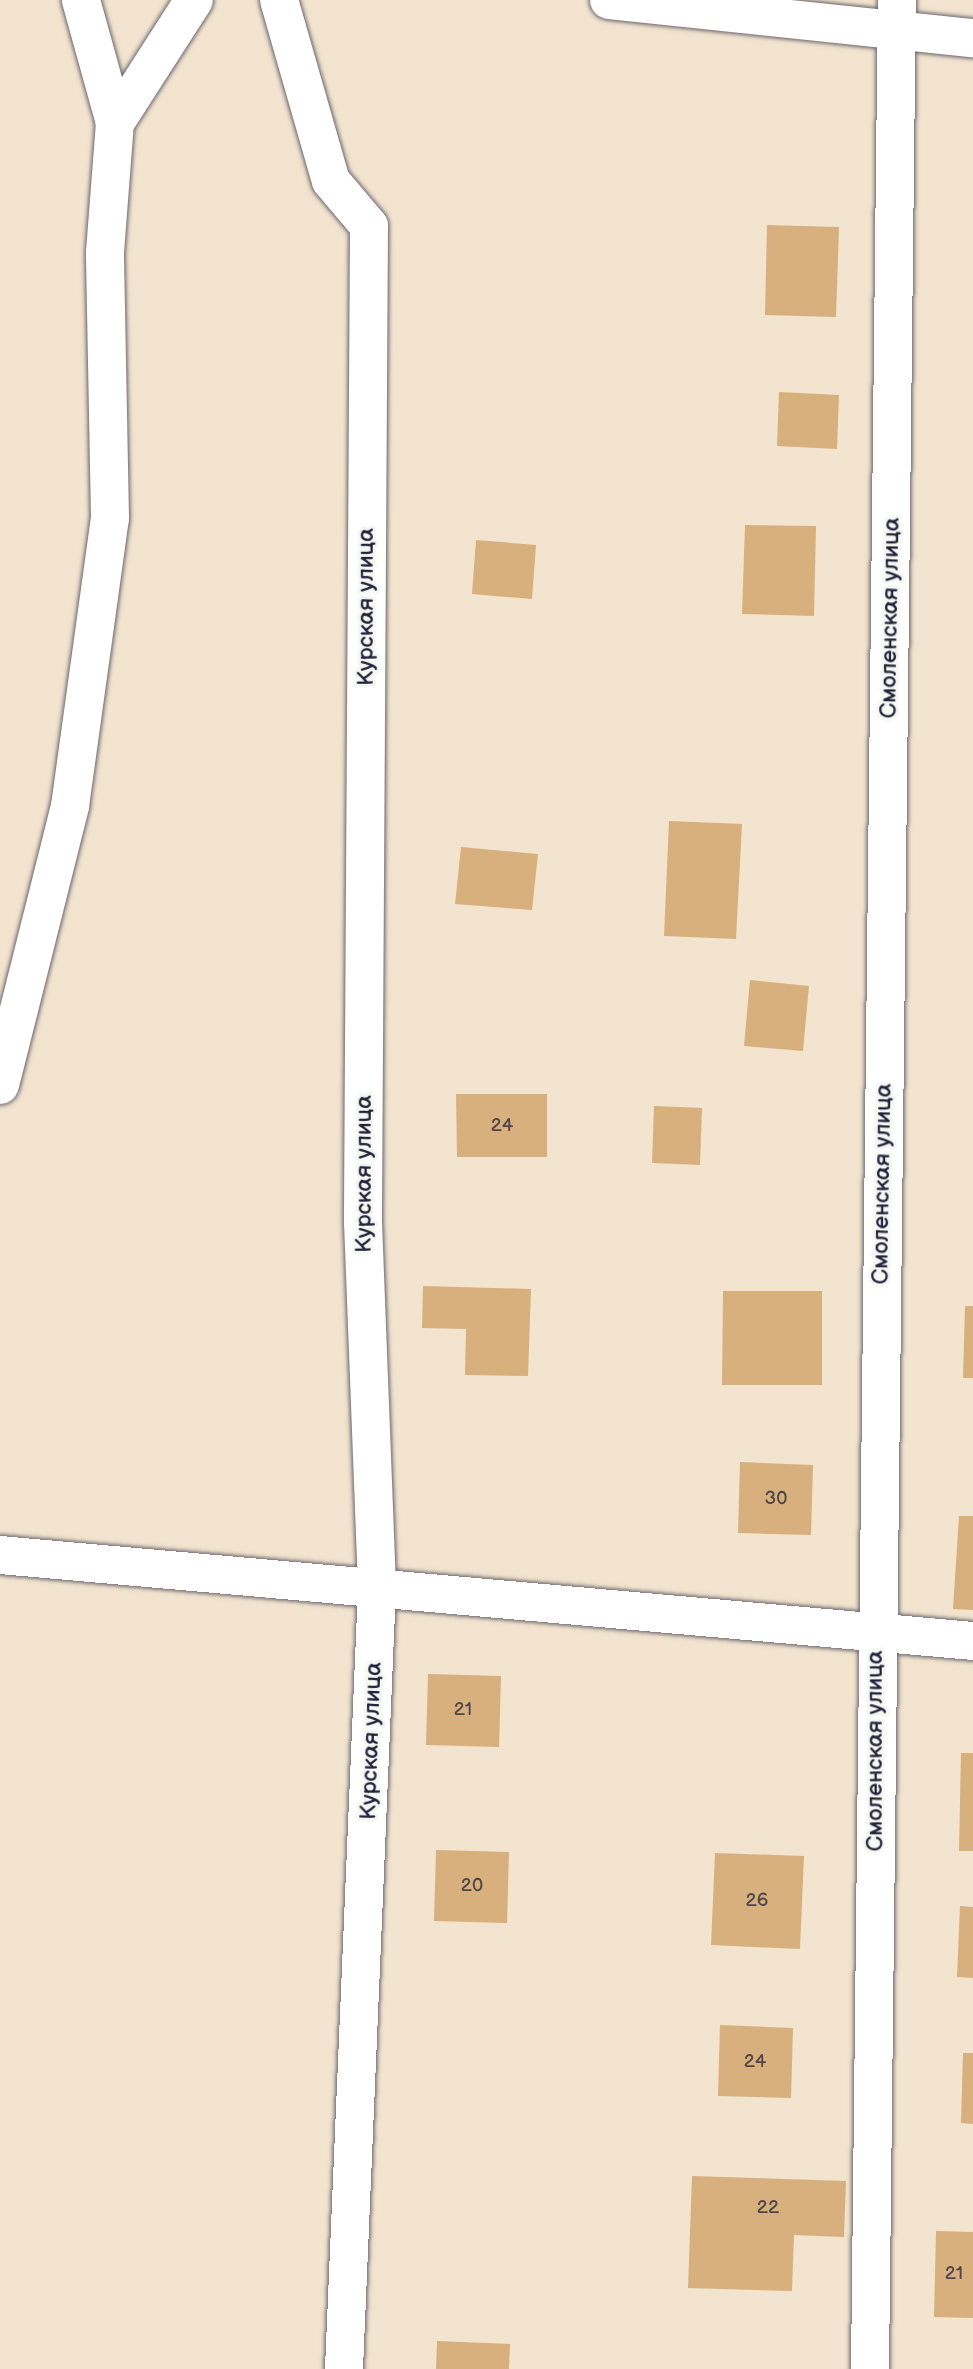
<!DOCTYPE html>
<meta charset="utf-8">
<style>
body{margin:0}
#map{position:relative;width:973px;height:2369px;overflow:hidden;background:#f3e4cf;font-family:"Balsamiq Sans",sans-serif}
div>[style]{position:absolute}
.building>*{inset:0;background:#d7b07e}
.roads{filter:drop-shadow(0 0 2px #6b666f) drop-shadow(0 0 2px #6b666f)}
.minor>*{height:38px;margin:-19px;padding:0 19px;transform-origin:19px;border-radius:19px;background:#fff}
span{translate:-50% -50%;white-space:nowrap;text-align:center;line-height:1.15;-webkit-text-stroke:7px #f6f6f2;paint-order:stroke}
.number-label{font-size:19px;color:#4f464c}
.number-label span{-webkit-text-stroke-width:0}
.street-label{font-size:23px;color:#22223b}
</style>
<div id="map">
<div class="building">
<i style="clip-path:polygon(767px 225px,839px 227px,836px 317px,765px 315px)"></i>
<i style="clip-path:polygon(779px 392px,839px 395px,837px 449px,777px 446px)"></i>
<i style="clip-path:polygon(745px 525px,816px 526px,814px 616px,742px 614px)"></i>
<i style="clip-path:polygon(476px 540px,536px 545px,532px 599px,472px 594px)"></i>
<i style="clip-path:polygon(669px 821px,742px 824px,736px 939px,664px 936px)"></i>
<i style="clip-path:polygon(461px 847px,538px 854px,532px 910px,455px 904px)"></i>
<i style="clip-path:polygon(750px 980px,809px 986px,803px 1051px,744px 1046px)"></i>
<i style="clip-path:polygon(456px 1094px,547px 1094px,547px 1157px,457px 1157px)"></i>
<i style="clip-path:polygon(654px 1106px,702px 1108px,700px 1165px,652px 1163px)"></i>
<i style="clip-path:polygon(423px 1286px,531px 1289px,528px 1376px,465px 1375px,466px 1329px,422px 1328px)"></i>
<i style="clip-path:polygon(723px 1291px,822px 1291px,822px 1385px,722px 1385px)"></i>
<i style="clip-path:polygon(965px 1306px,973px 1306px,973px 1378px,963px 1378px)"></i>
<i style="clip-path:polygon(740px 1462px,813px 1465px,811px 1535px,738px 1533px)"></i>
<i style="clip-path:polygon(959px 1516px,973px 1516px,973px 1610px,953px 1609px)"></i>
<i style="clip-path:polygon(428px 1674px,501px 1676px,499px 1747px,426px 1745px)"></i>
<i style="clip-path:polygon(961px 1753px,973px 1753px,973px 1851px,959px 1851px)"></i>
<i style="clip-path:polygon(436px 1850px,509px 1852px,507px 1923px,434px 1921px)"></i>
<i style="clip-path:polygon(715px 1853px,804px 1856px,800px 1949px,711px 1945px)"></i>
<i style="clip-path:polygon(960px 1906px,973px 1907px,973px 1978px,957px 1977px)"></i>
<i style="clip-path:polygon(720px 2025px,793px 2028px,791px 2098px,718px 2096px)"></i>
<i style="clip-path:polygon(963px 2053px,973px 2053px,973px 2124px,961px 2123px)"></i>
<i style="clip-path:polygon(692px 2176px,846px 2181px,844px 2237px,794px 2235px,792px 2291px,688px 2288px)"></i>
<i style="clip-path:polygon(936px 2231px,973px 2232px,973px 2318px,934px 2317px)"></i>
<i style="clip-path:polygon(437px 2341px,510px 2344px,509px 2369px,436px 2369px)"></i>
</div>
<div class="roads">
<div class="minor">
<i style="left:279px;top:0;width:188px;rotate:74deg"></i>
<i style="left:331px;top:181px;width:59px;rotate:49.8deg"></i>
<i style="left:369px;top:226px;width:996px;rotate:90.35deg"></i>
<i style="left:363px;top:1222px;width:366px;rotate:87.8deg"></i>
<i style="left:377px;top:1588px;width:782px;rotate:92.42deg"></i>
<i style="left:609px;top:0;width:366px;rotate:6deg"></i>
<i style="left:115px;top:123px;width:146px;rotate:-57.3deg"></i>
<i style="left:0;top:1085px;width:288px;rotate:-75.9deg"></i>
<i style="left:70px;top:806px;width:291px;rotate:-82.1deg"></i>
<i style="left:110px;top:518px;width:266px;rotate:-91.1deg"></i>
<i style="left:105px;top:252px;width:129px;rotate:-85.6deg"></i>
<i style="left:115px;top:123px;width:128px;rotate:-105.5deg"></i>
<i style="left:0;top:1555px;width:977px;rotate:5.05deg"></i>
<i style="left:870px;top:2369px;width:2369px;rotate:-89.35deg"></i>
</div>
</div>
<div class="number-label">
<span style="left:502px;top:1126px">24</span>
<span style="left:776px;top:1499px">30</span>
<span style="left:463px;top:1710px">21</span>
<span style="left:472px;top:1886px">20</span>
<span style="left:757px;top:1901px">26</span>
<span style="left:755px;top:2062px">24</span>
<span style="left:768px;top:2208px">22</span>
<span style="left:954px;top:2274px">21</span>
</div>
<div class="street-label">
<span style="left:366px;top:607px;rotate:-90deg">Курская улица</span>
<span style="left:890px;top:618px;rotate:-89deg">Смоленская улица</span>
<span style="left:364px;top:1174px;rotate:-90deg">Курская улица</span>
<span style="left:882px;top:1184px;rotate:-89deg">Смоленская улица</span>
<span style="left:371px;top:1741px;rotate:-88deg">Курская улица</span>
<span style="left:875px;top:1751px;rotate:-90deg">Смоленская улица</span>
</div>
</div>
